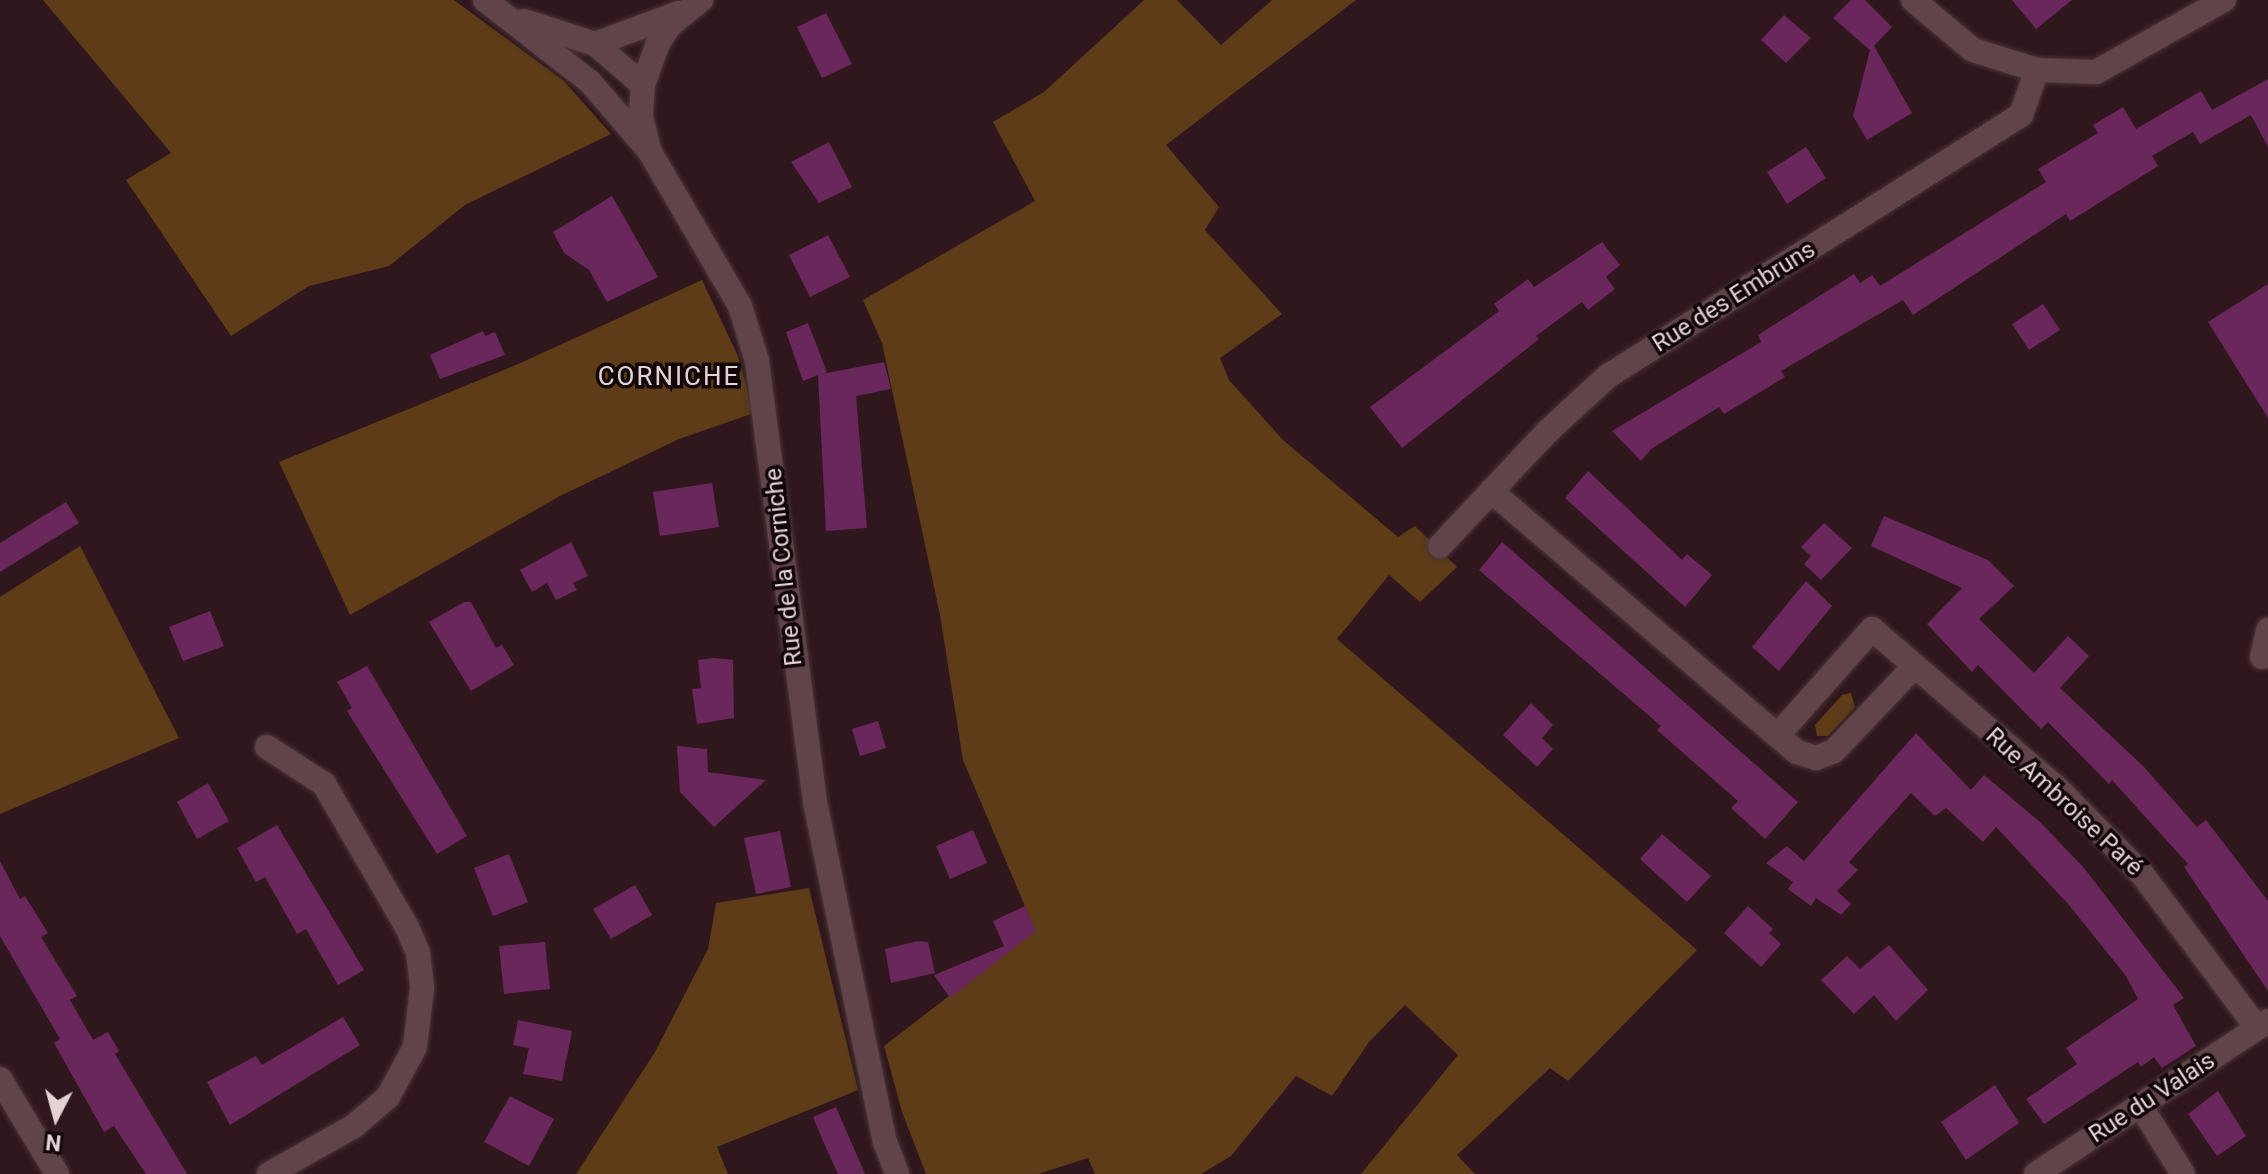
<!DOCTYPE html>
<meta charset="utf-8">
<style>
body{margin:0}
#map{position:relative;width:2268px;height:1174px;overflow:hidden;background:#30171d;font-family:Roboto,sans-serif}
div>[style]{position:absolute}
.green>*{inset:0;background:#5d3c17}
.building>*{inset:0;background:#6a275c}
.roads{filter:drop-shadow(0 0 2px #483538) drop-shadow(0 0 2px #483538)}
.minor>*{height:24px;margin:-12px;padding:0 12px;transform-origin:12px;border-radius:12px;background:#61444a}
span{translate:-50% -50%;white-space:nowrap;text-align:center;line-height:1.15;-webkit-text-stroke:7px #110608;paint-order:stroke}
.street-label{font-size:24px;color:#e4d2d5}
.neighbourhood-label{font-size:26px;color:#e4d2d5;letter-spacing:2px}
.north{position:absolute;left:16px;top:1078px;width:80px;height:80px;-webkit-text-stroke:6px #110608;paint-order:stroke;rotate:186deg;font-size:22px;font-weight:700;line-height:32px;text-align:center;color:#e4d2d5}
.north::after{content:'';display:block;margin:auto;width:28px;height:36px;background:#e4d2d5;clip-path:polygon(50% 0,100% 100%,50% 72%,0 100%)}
</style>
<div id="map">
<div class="green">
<i style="clip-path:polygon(43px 0,454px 0,564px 81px,611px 134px,465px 205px,389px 266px,309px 286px,231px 336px,126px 180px,171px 153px)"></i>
<i style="clip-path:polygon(1144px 0,1177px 0,1221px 45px,1272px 0,1356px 0,1166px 145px,1219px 207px,1205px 230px,1282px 314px,1220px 358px,1229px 380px,1283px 440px,1398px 537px,1415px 526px,1457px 567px,1420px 602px,1389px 575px,1337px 639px,1697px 950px,1568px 1081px,1550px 1068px,1457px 1155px,1475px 1174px,1361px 1174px,1458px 1055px,1405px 1005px,1369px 1042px,1332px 1096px,1296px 1076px,1231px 1156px,1201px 1174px,1095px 1174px,1088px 1158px,1038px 1174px,926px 1174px,902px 1112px,884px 1046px,1035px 930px,963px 760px,940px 615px,882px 343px,863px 300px,1035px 201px,993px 122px,1044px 92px)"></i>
<i style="clip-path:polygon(702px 280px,738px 356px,754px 413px,679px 439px,560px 496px,350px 615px,279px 462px,516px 365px)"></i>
<i style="clip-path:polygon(80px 546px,179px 738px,0 814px,0 597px)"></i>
<i style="clip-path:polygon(1851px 693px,1855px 707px,1828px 736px,1817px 736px,1815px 725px,1842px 695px)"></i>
<i style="clip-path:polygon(809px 888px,858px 1090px,717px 1147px,728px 1174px,576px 1174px,655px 1052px,708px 949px,716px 903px)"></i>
</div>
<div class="building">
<i style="clip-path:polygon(1851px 0,1865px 0,1892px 27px,1874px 46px,1912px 113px,1867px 140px,1853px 116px,1870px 50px,1833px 18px)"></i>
<i style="clip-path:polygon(2012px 0,2072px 0,2036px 29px)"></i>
<i style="clip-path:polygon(826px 13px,852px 64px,822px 78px,797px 27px)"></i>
<i style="clip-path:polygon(1784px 15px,1811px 38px,1786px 63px,1761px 40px)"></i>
<i style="clip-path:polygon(2268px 79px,2268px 147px,2251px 115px,2200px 144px,2193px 132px,2152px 156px,2158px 166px,2070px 221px,2066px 214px,1913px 315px,1903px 300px,1781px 371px,1785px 377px,1724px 414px,1719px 407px,1651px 449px,1641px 461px,1612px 431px,1761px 342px,1758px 335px,1854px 274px,1860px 283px,1872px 275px,1880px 286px,2046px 182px,2038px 169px,2098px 133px,2093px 125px,2123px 107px,2136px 129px,2201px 91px,2212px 110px)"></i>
<i style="clip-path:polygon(829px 142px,852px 187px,819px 203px,791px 162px)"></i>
<i style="clip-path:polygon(1806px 147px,1826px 178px,1787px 204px,1767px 172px)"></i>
<i style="clip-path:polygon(612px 196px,658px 277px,607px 302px,589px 270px,564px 253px,553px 232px)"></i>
<i style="clip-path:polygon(828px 235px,850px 277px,810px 297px,789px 255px)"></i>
<i style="clip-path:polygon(1602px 242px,1620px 265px,1606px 277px,1615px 289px,1588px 310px,1582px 302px,1536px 336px,1539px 339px,1402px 448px,1370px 407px,1499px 311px,1494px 304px,1528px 279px,1534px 287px)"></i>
<i style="clip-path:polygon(2268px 284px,2268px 418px,2208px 322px)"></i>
<i style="clip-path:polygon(2043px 304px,2060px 330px,2029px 350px,2012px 324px)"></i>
<i style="clip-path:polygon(808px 323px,827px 372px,822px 374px,884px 362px,891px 389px,856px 396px,867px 528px,826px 531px,818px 375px,803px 381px,786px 332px)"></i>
<i style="clip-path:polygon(483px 331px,485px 336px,495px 332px,505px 355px,440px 379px,430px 355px)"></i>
<i style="clip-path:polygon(1588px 471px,1682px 560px,1687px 554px,1712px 575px,1685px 607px,1565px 498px)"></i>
<i style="clip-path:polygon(712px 483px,719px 527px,660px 536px,653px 492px)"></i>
<i style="clip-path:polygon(66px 502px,79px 523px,0 572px,0 543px)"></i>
<i style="clip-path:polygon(1884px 516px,1988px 560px,2014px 586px,1979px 619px,2034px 673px,2068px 636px,2089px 656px,2060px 688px,2144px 767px,2197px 827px,2206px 820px,2268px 901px,2268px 991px,2184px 867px,2188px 864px,2112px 780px,2109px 784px,2048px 722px,2041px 729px,1978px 665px,1972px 672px,1927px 624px,1962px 588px,1871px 546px)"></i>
<i style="clip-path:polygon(1824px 523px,1852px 548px,1821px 580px,1804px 564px,1811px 556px,1801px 547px)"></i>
<i style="clip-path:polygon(571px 542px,588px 576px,573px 583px,577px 590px,556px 600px,547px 583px,532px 592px,520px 570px)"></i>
<i style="clip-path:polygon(1502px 542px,1798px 802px,1765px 839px,1731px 808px,1738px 801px,1657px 730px,1661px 726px,1479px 570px)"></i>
<i style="clip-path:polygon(1806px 581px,1832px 606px,1779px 671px,1752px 647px)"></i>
<i style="clip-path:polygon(464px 602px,471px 602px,496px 648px,502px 645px,514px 665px,471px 691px,429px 622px)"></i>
<i style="clip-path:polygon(210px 611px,224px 646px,183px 661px,169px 627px)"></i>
<i style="clip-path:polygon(714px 658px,733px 660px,734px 718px,697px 724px,692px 689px,701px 688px,698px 660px)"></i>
<i style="clip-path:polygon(367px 666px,467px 836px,437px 854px,347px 711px,352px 708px,337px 682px)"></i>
<i style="clip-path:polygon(1531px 703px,1553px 725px,1542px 738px,1553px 749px,1537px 767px,1503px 735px)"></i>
<i style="clip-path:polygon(878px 721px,886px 748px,860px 756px,852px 729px)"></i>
<i style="clip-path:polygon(1916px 733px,1971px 790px,1984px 775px,2040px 822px,2084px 868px,2184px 998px,2173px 1005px,2196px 1046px,2162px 1068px,2154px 1057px,2141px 1067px,2138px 1062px,2044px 1124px,2026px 1099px,2077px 1064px,2066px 1048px,2138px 999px,2126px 976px,2069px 905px,1996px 827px,1983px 842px,1946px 808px,1935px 816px,1911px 793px,1849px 862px,1858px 870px,1837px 891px,1851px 904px,1841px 915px,1816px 898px,1811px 906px,1788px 889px,1793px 882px,1766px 863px,1787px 846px,1804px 861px)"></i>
<i style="clip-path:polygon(677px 746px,707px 749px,708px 772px,766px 780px,714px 827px,680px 792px)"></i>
<i style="clip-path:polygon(208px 783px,229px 821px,197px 839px,177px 802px)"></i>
<i style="clip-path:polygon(277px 825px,364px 970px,338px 985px,306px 929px,297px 934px,265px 877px,256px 882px,237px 848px)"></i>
<i style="clip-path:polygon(973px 830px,987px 863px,950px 879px,936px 846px)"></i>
<i style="clip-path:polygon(780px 831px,791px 887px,756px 894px,744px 838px)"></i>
<i style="clip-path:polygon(1662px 834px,1711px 876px,1687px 902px,1640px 859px)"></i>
<i style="clip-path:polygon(509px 854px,528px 902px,493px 916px,474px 868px)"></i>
<i style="clip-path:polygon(0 861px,20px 899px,25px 896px,48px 933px,41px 937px,77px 996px,70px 1000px,93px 1040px,108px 1032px,119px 1051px,115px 1054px,187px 1174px,146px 1174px,114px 1126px,104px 1132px,54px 1043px,60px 1039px,0 936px)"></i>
<i style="clip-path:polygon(635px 885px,652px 915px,611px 939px,593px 909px)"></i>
<i style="clip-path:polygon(1025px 906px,1036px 931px,950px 998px,934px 975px,1004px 946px,993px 921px)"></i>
<i style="clip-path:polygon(1748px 906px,1773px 929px,1769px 933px,1781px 944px,1761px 967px,1724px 933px)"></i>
<i style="clip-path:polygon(918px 941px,928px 942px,935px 973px,891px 983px,885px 949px)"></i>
<i style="clip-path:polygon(545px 942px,550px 989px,504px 994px,499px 946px)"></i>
<i style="clip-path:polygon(1889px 945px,1928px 990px,1896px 1021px,1874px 995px,1854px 1014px,1821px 980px,1847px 956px,1860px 969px)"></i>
<i style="clip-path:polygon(343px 1017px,360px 1045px,230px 1125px,207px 1082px,256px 1056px,262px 1065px)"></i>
<i style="clip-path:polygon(518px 1020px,572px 1031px,562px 1081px,523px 1074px,529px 1048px,513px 1045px)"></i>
<i style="clip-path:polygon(1995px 1085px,2019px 1123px,1966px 1160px,1941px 1122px)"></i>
<i style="clip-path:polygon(2218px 1091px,2246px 1136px,2217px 1156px,2188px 1114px)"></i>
<i style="clip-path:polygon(510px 1096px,554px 1119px,529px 1166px,484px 1142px)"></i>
<i style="clip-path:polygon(836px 1107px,865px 1174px,838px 1174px,823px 1141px,813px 1117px)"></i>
</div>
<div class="roads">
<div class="minor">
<i style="left:485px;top:0;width:133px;rotate:38deg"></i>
<i style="left:590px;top:82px;width:86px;rotate:49.3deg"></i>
<i style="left:701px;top:0;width:40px;rotate:141deg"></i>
<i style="left:670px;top:25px;width:22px;rotate:124deg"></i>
<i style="left:658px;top:43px;width:45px;rotate:109.7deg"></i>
<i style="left:643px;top:85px;width:32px;rotate:94deg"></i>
<i style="left:641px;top:117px;width:36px;rotate:76deg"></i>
<i style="left:650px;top:152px;width:178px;rotate:59.7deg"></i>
<i style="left:740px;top:306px;width:58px;rotate:72.8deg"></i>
<i style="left:757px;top:361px;width:450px;rotate:82.5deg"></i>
<i style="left:816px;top:807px;width:342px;rotate:78.4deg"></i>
<i style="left:885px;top:1142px;width:34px;rotate:69deg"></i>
<i style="left:1913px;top:0;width:78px;rotate:39.8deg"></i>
<i style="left:1973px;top:50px;width:67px;rotate:17.4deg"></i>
<i style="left:2037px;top:70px;width:59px;rotate:1.9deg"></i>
<i style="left:2096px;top:72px;width:147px;rotate:-29.4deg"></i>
<i style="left:524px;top:21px;width:75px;rotate:17.9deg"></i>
<i style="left:595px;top:44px;width:63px;rotate:40.5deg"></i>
<i style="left:595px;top:44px;width:90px;rotate:-20.3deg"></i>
<i style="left:1491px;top:491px;width:402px;rotate:40.5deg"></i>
<i style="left:1797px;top:752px;width:20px;rotate:18deg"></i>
<i style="left:1816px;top:758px;width:19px;rotate:-21deg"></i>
<i style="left:1834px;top:751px;width:117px;rotate:-46.4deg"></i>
<i style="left:1440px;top:546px;width:158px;rotate:-46.8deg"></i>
<i style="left:1548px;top:431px;width:81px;rotate:-42.5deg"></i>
<i style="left:1608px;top:376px;width:489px;rotate:-32.3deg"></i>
<i style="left:2021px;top:115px;width:48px;rotate:-70.4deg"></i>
<i style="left:2262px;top:657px;width:28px;rotate:-77deg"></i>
<i style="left:1778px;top:735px;width:142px;rotate:-48.4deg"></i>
<i style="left:1872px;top:629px;width:243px;rotate:40.7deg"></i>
<i style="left:2056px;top:787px;width:122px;rotate:45.3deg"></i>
<i style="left:2142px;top:874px;width:192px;rotate:53.2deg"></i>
<i style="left:267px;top:747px;width:68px;rotate:33deg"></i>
<i style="left:324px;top:784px;width:165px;rotate:59.9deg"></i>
<i style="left:407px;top:927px;width:28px;rotate:67deg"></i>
<i style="left:418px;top:953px;width:35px;rotate:83deg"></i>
<i style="left:422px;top:988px;width:59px;rotate:96.8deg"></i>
<i style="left:415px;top:1047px;width:57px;rotate:118.4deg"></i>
<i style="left:388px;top:1097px;width:45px;rotate:139.5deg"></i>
<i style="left:354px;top:1126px;width:98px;rotate:150.5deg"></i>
<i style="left:0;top:1079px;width:111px;rotate:59deg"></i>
<i style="left:2140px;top:1105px;width:81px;rotate:58.1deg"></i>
<i style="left:2036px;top:1174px;width:278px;rotate:-33.4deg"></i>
</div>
</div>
<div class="street-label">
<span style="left:1734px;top:297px;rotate:-32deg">Rue des Embruns</span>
<span style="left:784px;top:567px;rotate:-96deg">Rue de la Corniche</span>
<span style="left:2064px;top:802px;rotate:43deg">Rue Ambroise Paré</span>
<span style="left:2152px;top:1098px;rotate:-33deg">Rue du Valais</span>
</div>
<div class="neighbourhood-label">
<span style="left:669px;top:377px">CORNICHE</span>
</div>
<div class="north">N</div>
</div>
